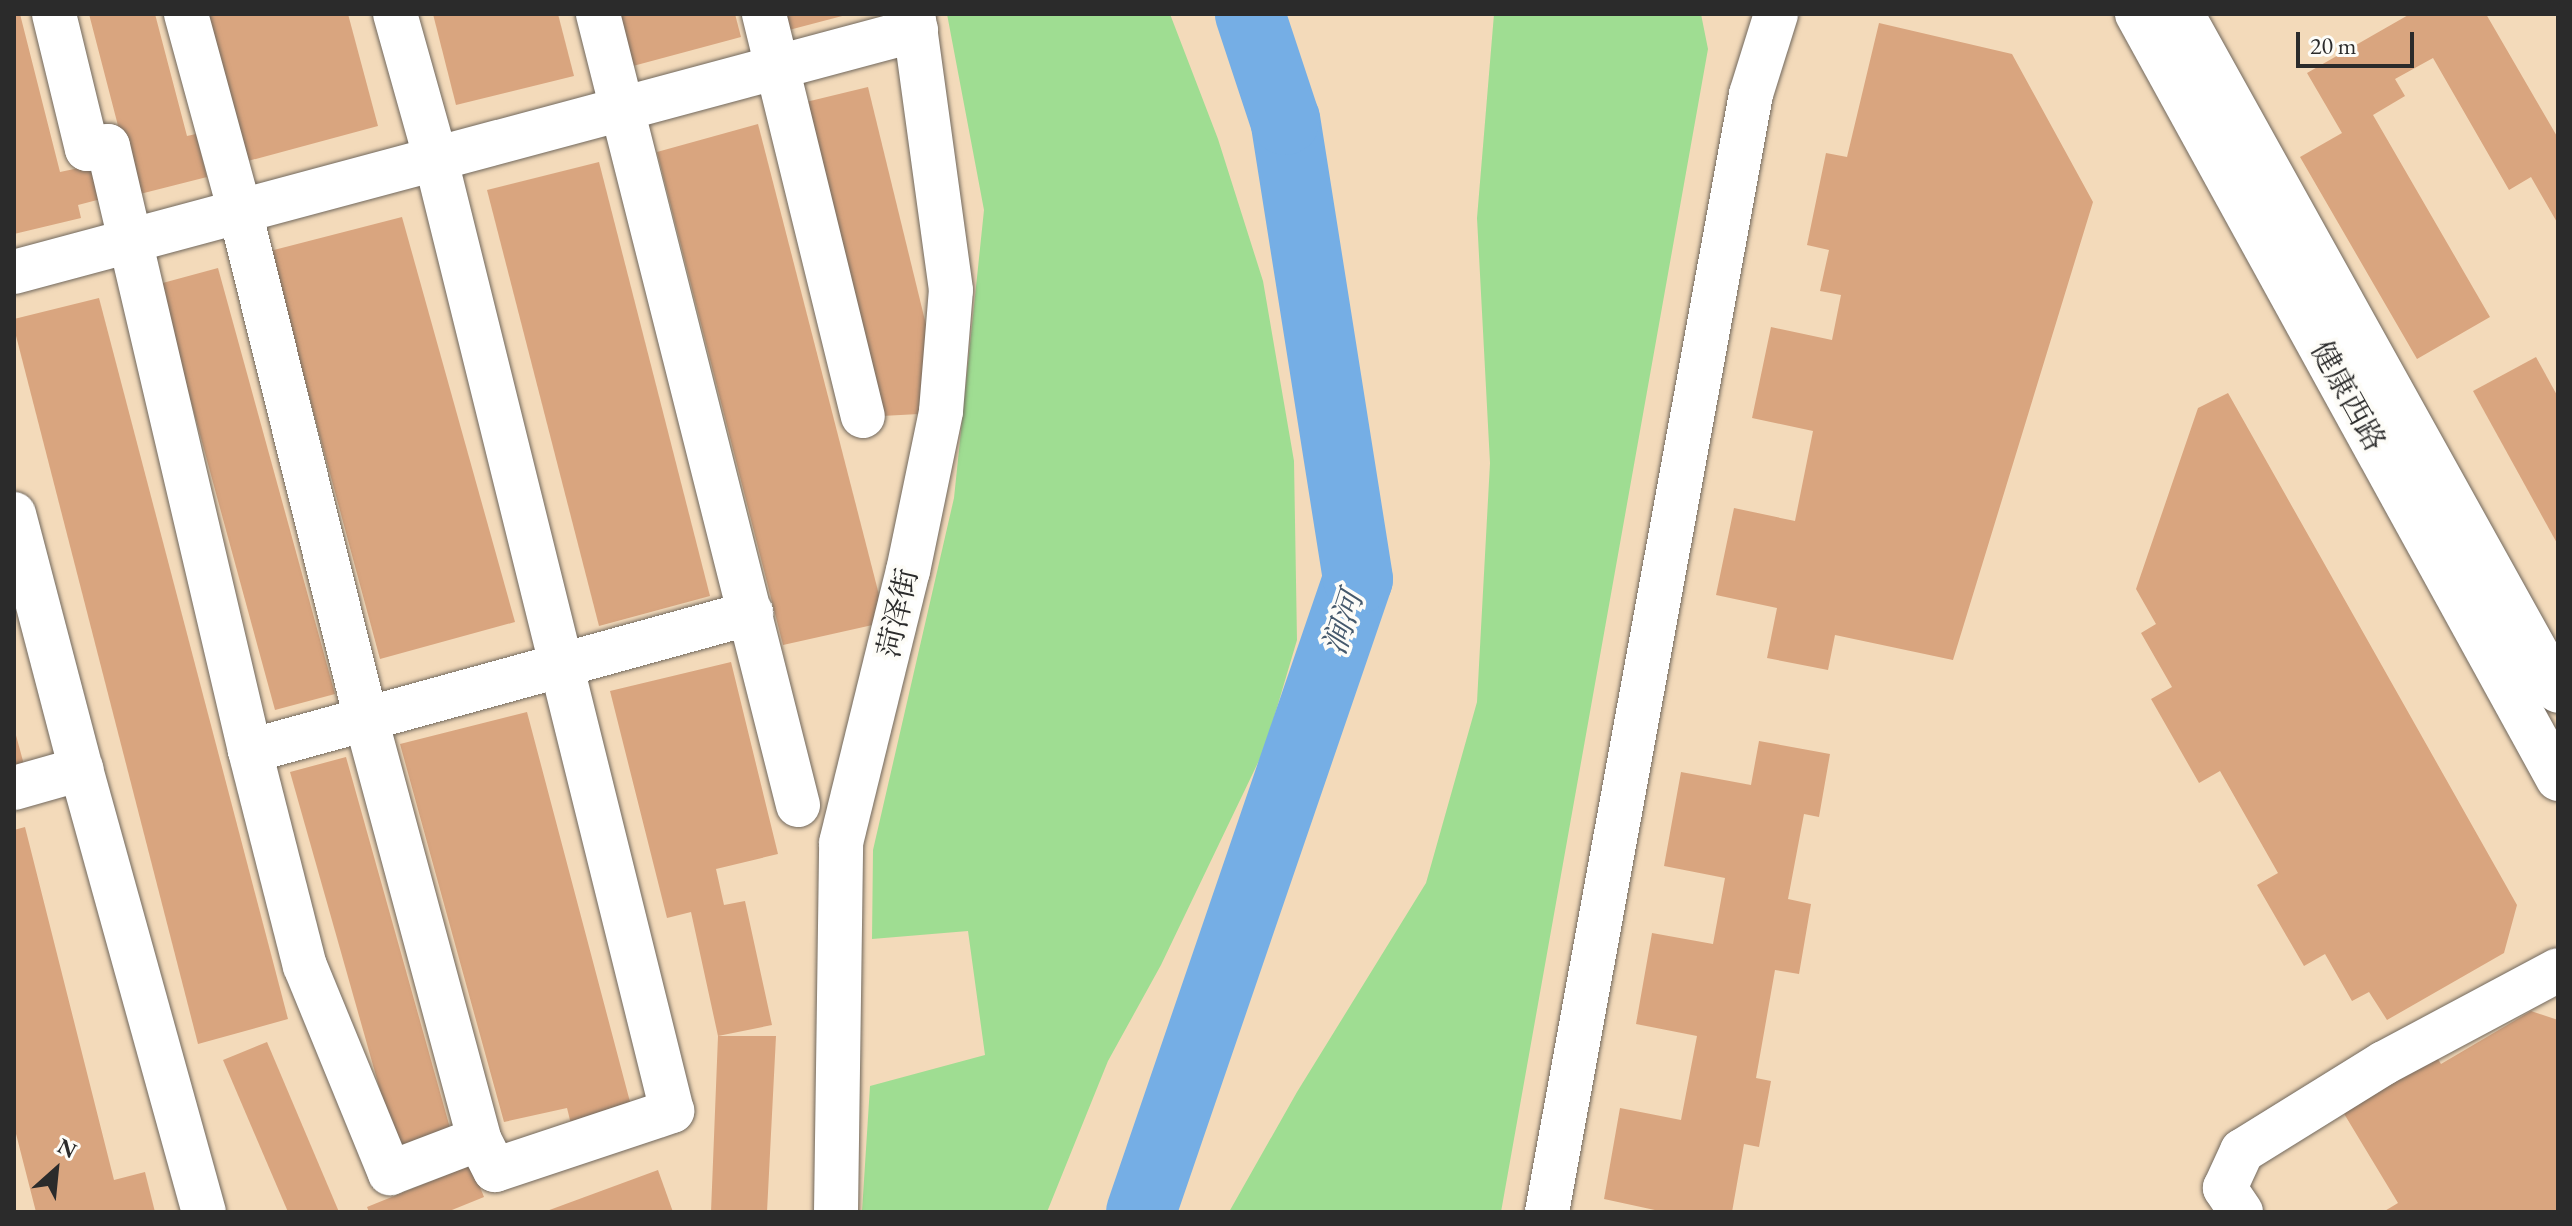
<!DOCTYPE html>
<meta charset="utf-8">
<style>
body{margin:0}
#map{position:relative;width:2572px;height:1226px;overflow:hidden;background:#f3daba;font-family:"EB Garamond","Noto Serif SC",serif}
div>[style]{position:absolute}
.green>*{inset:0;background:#9fdd92}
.river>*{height:70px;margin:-35px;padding:0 35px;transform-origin:35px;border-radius:35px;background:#75aee5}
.building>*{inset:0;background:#d9a57f}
.roads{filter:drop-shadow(0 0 2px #71685d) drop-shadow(0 0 2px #71685d)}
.minor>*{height:44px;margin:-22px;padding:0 22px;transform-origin:22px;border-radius:22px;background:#fff}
span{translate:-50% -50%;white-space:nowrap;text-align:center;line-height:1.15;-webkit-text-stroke:7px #fdfcf7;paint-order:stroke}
.street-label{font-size:30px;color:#2b2b2b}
.water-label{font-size:32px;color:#45596c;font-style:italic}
.frame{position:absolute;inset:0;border:16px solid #2b2b2b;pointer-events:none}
.north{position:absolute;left:16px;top:1130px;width:80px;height:80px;-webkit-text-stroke:6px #fdfcf7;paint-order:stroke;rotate:27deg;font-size:22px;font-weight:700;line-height:32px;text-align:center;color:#2b2b2b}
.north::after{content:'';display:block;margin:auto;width:28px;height:36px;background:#2b2b2b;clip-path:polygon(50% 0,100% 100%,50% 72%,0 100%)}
.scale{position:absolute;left:2296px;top:32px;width:118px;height:36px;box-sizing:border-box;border:4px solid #2b2b2b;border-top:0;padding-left:10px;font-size:24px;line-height:28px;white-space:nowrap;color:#2b2b2b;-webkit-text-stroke:6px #fdfcf7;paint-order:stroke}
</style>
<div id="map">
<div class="green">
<i style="clip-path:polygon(947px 14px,1170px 14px,1218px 139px,1263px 281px,1294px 461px,1297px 640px,1265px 748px,1161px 965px,1108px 1061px,1047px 1212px,862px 1212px,870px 1086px,985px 1055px,968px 931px,872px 939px,873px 850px,954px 498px,984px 210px)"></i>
<i style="clip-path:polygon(1494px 14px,1701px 14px,1708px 49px,1501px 1212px,1229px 1212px,1297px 1092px,1426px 883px,1477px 702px,1490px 463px,1477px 218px)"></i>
</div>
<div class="river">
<i style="left:1141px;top:1212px;width:669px;rotate:-71.08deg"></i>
<i style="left:1358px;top:579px;width:465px;rotate:-99deg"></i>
<i style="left:1285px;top:120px;width:112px;rotate:-108.3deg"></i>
</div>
<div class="building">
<i style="clip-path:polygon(14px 14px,20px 14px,60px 172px,93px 165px,101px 199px,78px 205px,81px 218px,14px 234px)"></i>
<i style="clip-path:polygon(89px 14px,155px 14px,187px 136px,196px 134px,207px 177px,136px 195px)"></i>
<i style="clip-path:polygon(208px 14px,348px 14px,378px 126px,248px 161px)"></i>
<i style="clip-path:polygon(433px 14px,558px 14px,574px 76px,456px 105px)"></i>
<i style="clip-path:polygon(619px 14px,735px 14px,741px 37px,633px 66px)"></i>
<i style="clip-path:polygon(785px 14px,846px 14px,846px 15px,789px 30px)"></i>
<i style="clip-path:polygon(2410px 14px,2486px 14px,2558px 138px,2558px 224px,2531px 177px,2509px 190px,2433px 58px,2395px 79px,2405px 96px,2373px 115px,2490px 317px,2417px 359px,2300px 157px,2342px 133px,2307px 73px)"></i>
<i style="clip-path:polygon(1879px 23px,2012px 54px,2093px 202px,1953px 660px,1835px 635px,1828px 670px,1767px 658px,1777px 608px,1716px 595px,1734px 508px,1795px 521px,1813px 431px,1752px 418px,1771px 327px,1832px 340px,1841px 295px,1820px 291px,1829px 250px,1807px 245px,1826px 153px,1847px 157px)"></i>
<i style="clip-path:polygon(868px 87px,929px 337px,919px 414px,882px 416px,806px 102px)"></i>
<i style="clip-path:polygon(758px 124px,886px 622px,783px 645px,657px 152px)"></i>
<i style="clip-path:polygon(599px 162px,710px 596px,599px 626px,487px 190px)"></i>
<i style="clip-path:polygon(402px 217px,515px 622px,380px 659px,270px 251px)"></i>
<i style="clip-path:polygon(218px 268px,335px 694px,275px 710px,159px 284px)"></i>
<i style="clip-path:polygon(99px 298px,288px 1019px,198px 1044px,14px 328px,14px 319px)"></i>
<i style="clip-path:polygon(2536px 357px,2558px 397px,2558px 545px,2473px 391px)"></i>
<i style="clip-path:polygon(2228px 393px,2517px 905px,2504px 953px,2387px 1020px,2369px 992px,2352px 1001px,2325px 954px,2304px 966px,2257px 885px,2278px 873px,2220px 771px,2199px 783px,2151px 699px,2172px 687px,2141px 633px,2156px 624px,2136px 589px,2198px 408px)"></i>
<i style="clip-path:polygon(731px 662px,778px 854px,716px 869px,724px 905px,745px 901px,772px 1025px,718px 1036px,776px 1036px,767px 1212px,711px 1212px,718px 1036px,691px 912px,667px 918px,610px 691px)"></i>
<i style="clip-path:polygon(527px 712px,634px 1117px,573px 1132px,567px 1108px,504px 1122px,400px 744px)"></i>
<i style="clip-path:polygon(14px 728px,26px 772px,14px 775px)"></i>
<i style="clip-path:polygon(1759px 741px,1830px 754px,1819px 817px,1804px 814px,1788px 899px,1811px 904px,1799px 974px,1775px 970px,1756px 1078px,1771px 1081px,1759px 1147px,1744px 1144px,1732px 1212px,1664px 1212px,1604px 1199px,1620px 1108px,1681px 1120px,1697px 1036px,1636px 1024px,1652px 933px,1713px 944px,1725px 878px,1664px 866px,1681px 772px,1751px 785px)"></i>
<i style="clip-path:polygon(346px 757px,452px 1135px,397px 1150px,290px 772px)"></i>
<i style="clip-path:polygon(25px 827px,114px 1180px,145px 1172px,155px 1212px,36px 1212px,14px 1126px,14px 830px)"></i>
<i style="clip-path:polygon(2531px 1011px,2558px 1020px,2558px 1212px,2383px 1212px,2398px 1203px,2343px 1112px,2436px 1056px,2441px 1064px)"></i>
<i style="clip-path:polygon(267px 1042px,339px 1212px,288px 1212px,223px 1060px)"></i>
<i style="clip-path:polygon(471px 1165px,484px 1197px,447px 1212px,369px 1212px,367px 1207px)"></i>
<i style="clip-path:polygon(658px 1170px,673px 1212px,544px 1212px)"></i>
</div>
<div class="roads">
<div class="minor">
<i style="left:54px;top:14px;width:139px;rotate:76.3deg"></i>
<i style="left:87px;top:149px;width:21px;rotate:-8deg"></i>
<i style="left:108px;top:146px;width:621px;rotate:76.79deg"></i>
<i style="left:250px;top:751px;width:222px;rotate:75.7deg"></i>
<i style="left:305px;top:966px;width:224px;rotate:67.7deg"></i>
<i style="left:390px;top:1173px;width:95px;rotate:-20.9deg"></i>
<i style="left:186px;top:14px;width:204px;rotate:74.7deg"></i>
<i style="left:240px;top:211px;width:523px;rotate:76.07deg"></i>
<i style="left:366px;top:719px;width:435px;rotate:74.9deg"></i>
<i style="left:479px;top:1139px;width:35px;rotate:63deg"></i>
<i style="left:495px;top:1170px;width:187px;rotate:-18.4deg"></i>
<i style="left:672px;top:1111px;width:984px;rotate:-103.94deg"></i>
<i style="left:435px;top:156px;width:148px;rotate:-105.7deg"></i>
<i style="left:598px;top:14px;width:816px;rotate:75.81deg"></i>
<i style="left:764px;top:14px;width:414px;rotate:76.2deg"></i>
<i style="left:2137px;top:14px;width:873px;rotate:61.17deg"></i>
<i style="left:2182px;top:14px;width:774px;rotate:60.95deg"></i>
<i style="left:14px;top:272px;width:934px;rotate:-15.02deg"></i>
<i style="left:14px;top:514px;width:264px;rotate:75.3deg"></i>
<i style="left:81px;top:769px;width:460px;rotate:74.5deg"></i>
<i style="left:250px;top:751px;width:520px;rotate:-15.4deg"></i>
<i style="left:14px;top:788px;width:70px;rotate:-15.8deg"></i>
<i style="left:836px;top:1212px;width:369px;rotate:-89.2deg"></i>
<i style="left:841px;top:843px;width:280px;rotate:-76.2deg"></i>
<i style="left:908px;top:571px;width:163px;rotate:-78.3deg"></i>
<i style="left:941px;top:411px;width:121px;rotate:-85.3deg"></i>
<i style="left:951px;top:290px;width:279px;rotate:-97.8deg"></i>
<i style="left:1547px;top:1212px;width:1136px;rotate:-79.66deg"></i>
<i style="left:1751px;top:94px;width:84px;rotate:-72.6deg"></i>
<i style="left:2241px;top:1212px;width:29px;rotate:-124deg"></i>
<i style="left:2225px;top:1188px;width:41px;rotate:-65.3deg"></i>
<i style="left:2242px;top:1151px;width:167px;rotate:-31.8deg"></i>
<i style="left:2384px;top:1063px;width:197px;rotate:-28.1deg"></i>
</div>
</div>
<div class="street-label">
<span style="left:2348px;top:396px;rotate:61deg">健康西路</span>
<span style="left:898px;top:613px;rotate:-77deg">菏泽街</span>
</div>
<div class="water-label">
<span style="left:1343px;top:623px;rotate:-72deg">涧河</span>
</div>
<div class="frame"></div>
<div class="north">N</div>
<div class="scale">20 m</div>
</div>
